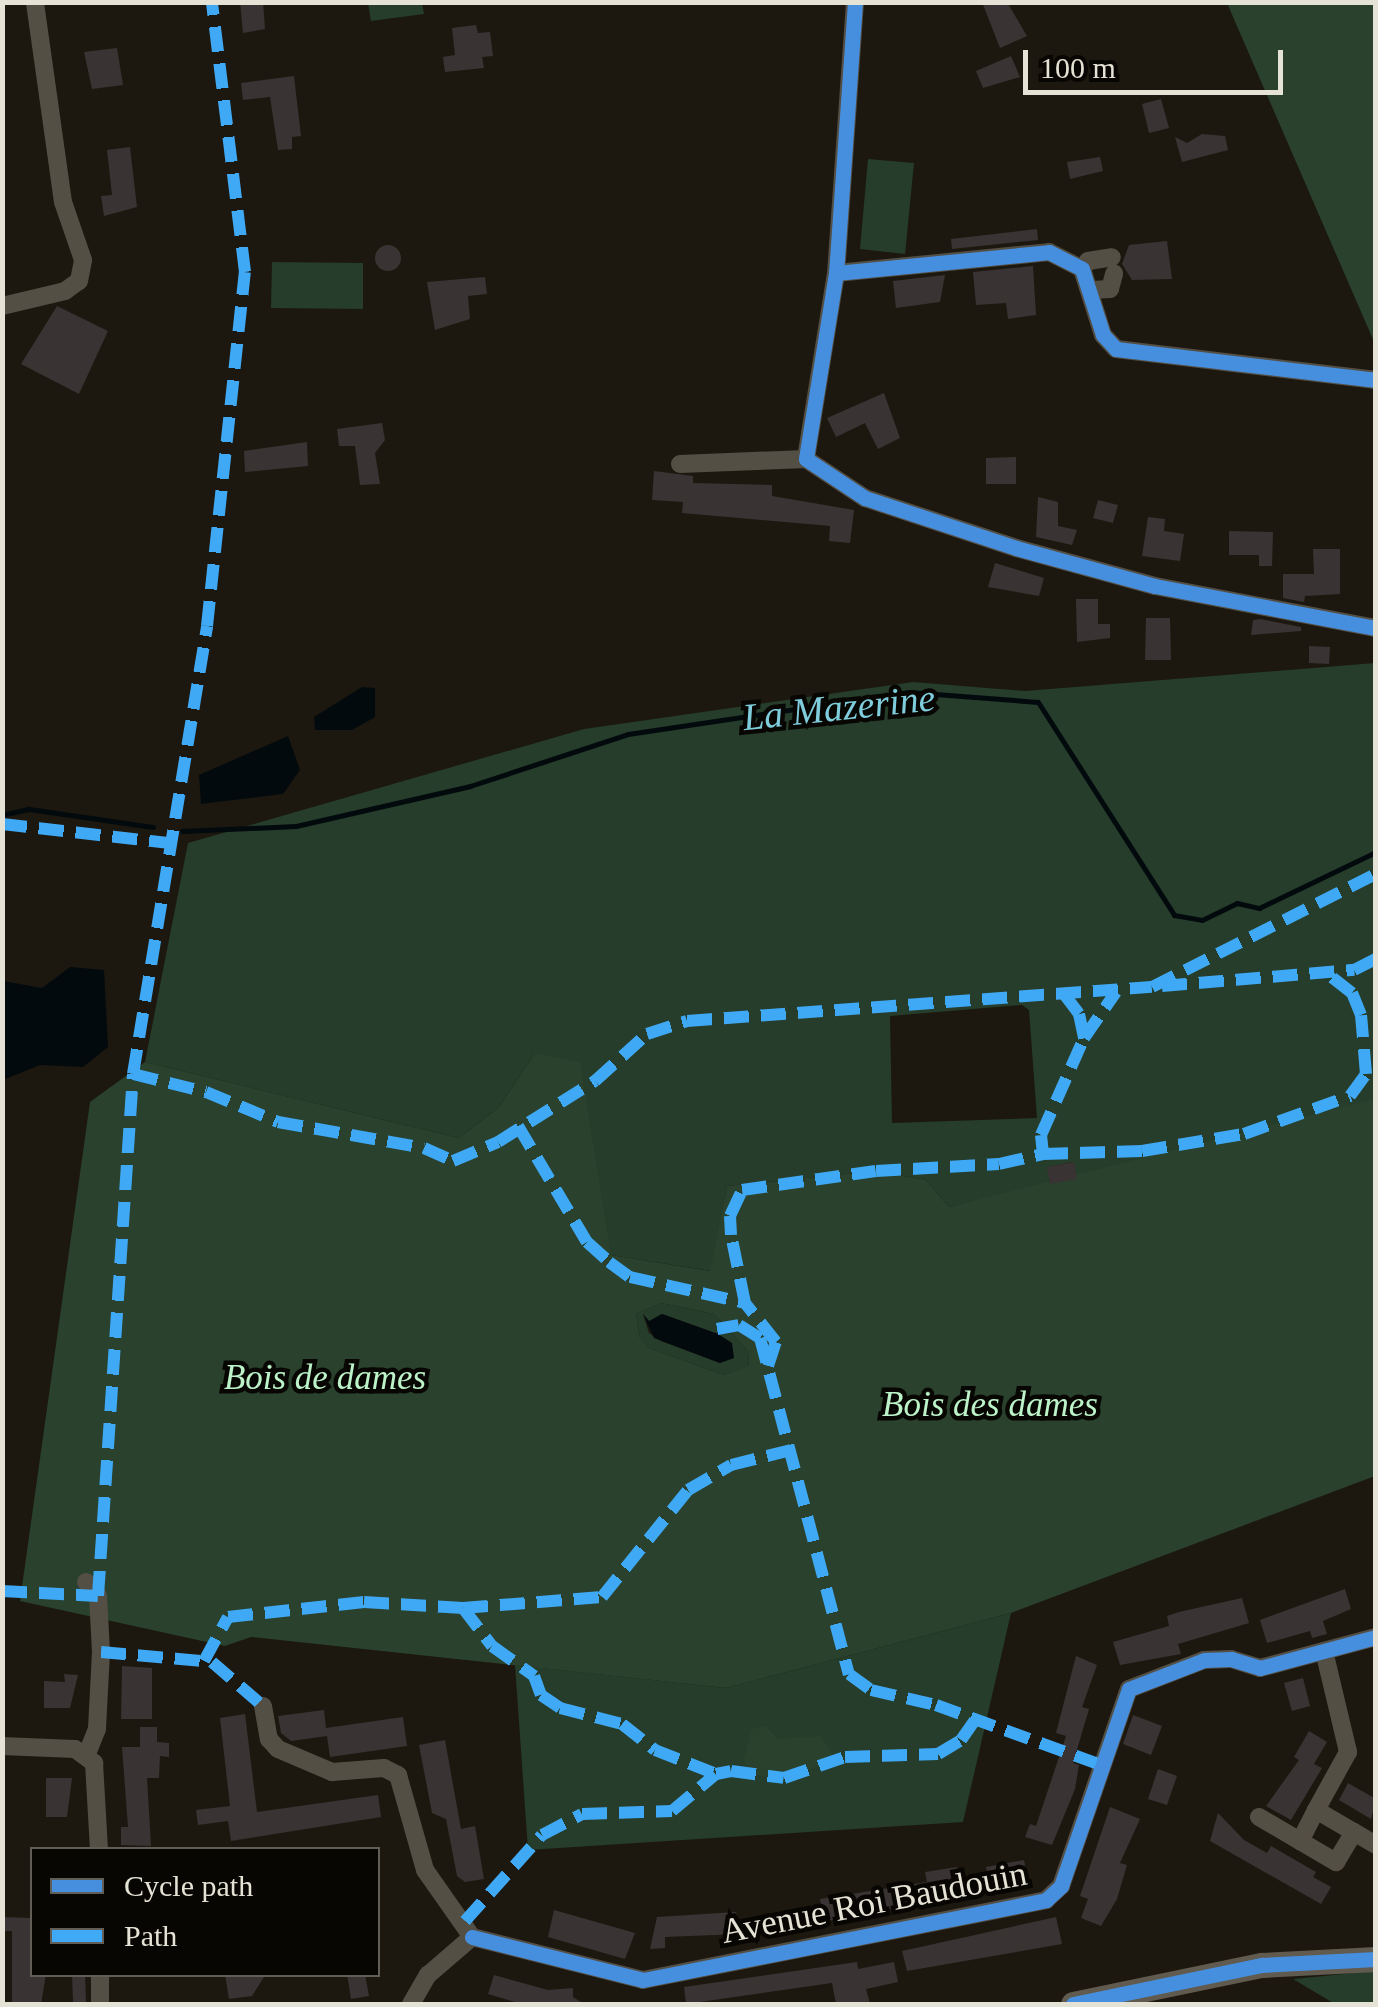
<!DOCTYPE html>
<style>
body{margin:0}
#map{position:relative;width:1378px;height:2007px;overflow:hidden;background:#1c180f;font-family:Georgia,serif}
div>[style]{position:absolute}
.green>*{inset:0;background:#253d2a}
.forest>*{inset:0;background:#29412d}
.water>*{inset:0;background:#030a0d}
.stream>*{height:5px;margin:-2.5px;padding:0 2.5px;transform-origin:2.5px;border-radius:2.5px;background:#030a0d}
.building>*{inset:0;background:#393333}
.round{border-radius:50%}
.minor>*{height:18px;margin:-9px;padding:0 9px;transform-origin:9px;border-radius:9px;background:#544f45}
.secondary>*{height:25px;margin:-12.5px;padding:0 12.5px;transform-origin:12.5px;border-radius:12.5px;background:#615a4e}
.quiet>*{height:12px;margin-top:-6px;transform-origin:0;background:repeating-linear-gradient(90deg,#3fa9f5 0 25px,transparent 0 37px)}
.cycleway>*{height:15px;margin:-7.5px;padding:0 7.5px;transform-origin:7.5px;border-radius:7.5px;background:#468fdf}
span{translate:-50% -50%;white-space:nowrap;text-align:center;line-height:1.15;-webkit-text-stroke:9px #080602;paint-order:stroke}
.park-label{font-size:35px;color:#bcf3c9;font-style:italic}
.street-label{font-size:35px;color:#e5e2d6}
.water-label{font-size:38px;color:#7fcddc;font-style:italic}
.frame{position:absolute;inset:0;border:5px solid #e5e2d6;pointer-events:none}
.legend{position:absolute;left:30px;top:1847px;width:350px;height:130px;box-sizing:border-box;background:#080602;border:2px solid #605e57;margin:0;padding:12px 18px;list-style:none;font-size:30px;color:#e5e2d6}
.legend li{display:flex;align-items:center;gap:20px;height:50px}
.legend b{width:50px;border:2px solid #605e57}
.scale{position:absolute;left:1023px;top:50px;width:260px;height:45px;box-sizing:border-box;border:5px solid #e5e2d6;border-top:0;padding-left:12px;font-size:30px;line-height:35px;white-space:nowrap;color:#e5e2d6;-webkit-text-stroke:8px #080602;paint-order:stroke}
</style>
<div id="map">
<div class="green">
<i style="clip-path:polygon(368px 3px,422px 3px,424px 14px,371px 21px)"></i>
<i style="clip-path:polygon(868px 159px,914px 163px,905px 254px,860px 249px)"></i>
<i style="clip-path:polygon(272px 262px,363px 263px,363px 309px,271px 308px)"></i>
<i style="clip-path:polygon(evenodd,1375px 663px,1375px 1100px,1076px 1179px,1073px 1162px,1048px 1167px,1050px 1184px,949px 1207px,926px 1180px,876px 1171px,727px 1186px,711px 1271px,611px 1255px,535px 1053px,499px 1107px,459px 1138px,145px 1062px,188px 843px,584px 729px,913px 682px,1025px 691px,1375px 663px,1022px 1005px,1029px 1010px,1037px 1118px,892px 1123px,890px 1016px,1022px 1005px)"></i>
<i style="clip-path:polygon(evenodd,661px 1303px,714px 1314px,748px 1351px,749px 1367px,724px 1375px,649px 1348px,640px 1339px,636px 1314px,661px 1303px,643px 1314px,649px 1322px,662px 1314px,718px 1334px,720px 1363px,661px 1341px,649px 1333px,643px 1314px)"></i>
<i style="clip-path:polygon(1011px 1613px,963px 1822px,528px 1850px,515px 1665px,726px 1688px)"></i>
<i style="clip-path:polygon(1375px 1971px,1375px 2004px,1335px 2004px,1293px 1979px)"></i>
</div>
<div class="forest">
<i style="clip-path:polygon(1227px 3px,1375px 3px,1375px 344px)"></i>
<i style="clip-path:polygon(evenodd,535px 1053px,580px 1062px,611px 1255px,710px 1271px,727px 1186px,876px 1171px,926px 1180px,949px 1207px,1375px 1099px,1375px 1476px,1011px 1613px,726px 1688px,251px 1637px,225px 1646px,20px 1601px,90px 1102px,145px 1062px,459px 1138px,499px 1107px,535px 1053px,661px 1303px,714px 1314px,748px 1351px,749px 1366px,724px 1375px,649px 1348px,640px 1338px,636px 1314px,661px 1303px)"></i>
<i style="clip-path:polygon(765px 1726px,778px 1739px,821px 1736px,836px 1760px,783px 1778px,749px 1774px,744px 1761px,752px 1729px)"></i>
</div>
<div class="water">
<i style="clip-path:polygon(362px 687px,375px 688px,375px 717px,352px 730px,315px 730px,314px 717px)"></i>
<i style="clip-path:polygon(288px 736px,300px 770px,283px 794px,201px 804px,199px 775px)"></i>
<i style="clip-path:polygon(70px 967px,104px 970px,108px 1047px,83px 1067px,40px 1065px,3px 1080px,3px 981px,42px 988px)"></i>
<i style="clip-path:polygon(643px 1314px,649px 1321px,662px 1314px,718px 1334px,732px 1343px,734px 1358px,720px 1363px,654px 1338px)"></i>
</div>
<div class="stream">
<i style="left:2px;top:815px;width:28px;rotate:-13deg"></i>
<i style="left:29px;top:809px;width:125px;rotate:8.3deg"></i>
<i style="left:182px;top:831px;width:114px;rotate:-2.5deg"></i>
<i style="left:296px;top:826px;width:179px;rotate:-12.9deg"></i>
<i style="left:470px;top:786px;width:166px;rotate:-18.2deg"></i>
<i style="left:628px;top:734px;width:284px;rotate:-8.5deg"></i>
<i style="left:909px;top:692px;width:129px;rotate:4.4deg"></i>
<i style="left:1038px;top:702px;width:253px;rotate:57.4deg"></i>
<i style="left:1174px;top:915px;width:28px;rotate:10deg"></i>
<i style="left:1202px;top:920px;width:39px;rotate:-26deg"></i>
<i style="left:1237px;top:903px;width:23px;rotate:13deg"></i>
<i style="left:1259px;top:908px;width:130px;rotate:-25.6deg"></i>
</div>
<div class="building">
<i style="clip-path:polygon(240px 2px,263px 2px,265px 29px,243px 33px)"></i>
<i style="clip-path:polygon(982px 2px,1007px 2px,1027px 36px,1000px 48px)"></i>
<i style="clip-path:polygon(476px 25px,478px 33px,490px 32px,493px 56px,482px 57px,484px 68px,445px 72px,443px 57px,455px 55px,452px 28px)"></i>
<i style="clip-path:polygon(117px 48px,123px 85px,92px 89px,84px 52px)"></i>
<i style="clip-path:polygon(1011px 56px,1020px 77px,983px 88px,976px 71px)"></i>
<i style="clip-path:polygon(294px 76px,301px 136px,292px 137px,292px 149px,278px 150px,270px 97px,243px 100px,241px 83px)"></i>
<i style="clip-path:polygon(1161px 99px,1169px 128px,1149px 133px,1142px 104px)"></i>
<i style="clip-path:polygon(1202px 134px,1225px 136px,1228px 150px,1182px 162px,1175px 137px,1187px 143px)"></i>
<i style="clip-path:polygon(130px 147px,137px 207px,104px 216px,101px 196px,112px 195px,107px 150px)"></i>
<i style="clip-path:polygon(1100px 157px,1103px 171px,1070px 179px,1067px 162px)"></i>
<i style="clip-path:polygon(1037px 229px,1038px 240px,952px 249px,951px 239px)"></i>
<i style="clip-path:polygon(1167px 241px,1172px 279px,1132px 280px,1122px 264px,1129px 245px)"></i>
<i class="round" style="left:375px;top:245px;width:26px;height:26px"></i>
<i style="clip-path:polygon(1033px 266px,1036px 315px,1008px 319px,1006px 303px,976px 305px,973px 272px)"></i>
<i style="clip-path:polygon(945px 275px,940px 302px,896px 308px,893px 281px)"></i>
<i style="clip-path:polygon(485px 277px,487px 294px,468px 296px,470px 319px,435px 330px,427px 282px)"></i>
<i style="clip-path:polygon(57px 306px,108px 331px,79px 394px,21px 364px)"></i>
<i style="clip-path:polygon(884px 393px,900px 438px,878px 449px,865px 423px,836px 437px,827px 418px)"></i>
<i style="clip-path:polygon(382px 423px,385px 440px,375px 453px,380px 484px,360px 485px,355px 446px,339px 446px,337px 429px)"></i>
<i style="clip-path:polygon(307px 442px,308px 466px,245px 472px,244px 451px)"></i>
<i style="clip-path:polygon(1016px 457px,1016px 484px,986px 484px,986px 458px)"></i>
<i style="clip-path:polygon(654px 471px,693px 476px,693px 483px,772px 485px,772px 496px,854px 510px,850px 543px,829px 541px,830px 526px,682px 513px,683px 502px,652px 500px)"></i>
<i style="clip-path:polygon(1038px 497px,1058px 502px,1058px 526px,1077px 530px,1072px 545px,1036px 537px)"></i>
<i style="clip-path:polygon(1098px 500px,1118px 505px,1113px 523px,1093px 518px)"></i>
<i style="clip-path:polygon(1148px 517px,1165px 519px,1164px 531px,1184px 534px,1180px 561px,1142px 556px)"></i>
<i style="clip-path:polygon(1229px 531px,1273px 532px,1272px 566px,1259px 566px,1259px 555px,1229px 555px)"></i>
<i style="clip-path:polygon(1313px 549px,1340px 549px,1340px 594px,1305px 596px,1304px 602px,1283px 598px,1283px 574px,1314px 574px)"></i>
<i style="clip-path:polygon(995px 563px,1044px 578px,1039px 596px,988px 587px)"></i>
<i style="clip-path:polygon(1076px 599px,1098px 599px,1098px 624px,1110px 624px,1110px 638px,1077px 642px)"></i>
<i style="clip-path:polygon(1146px 618px,1170px 618px,1171px 660px,1145px 660px)"></i>
<i style="clip-path:polygon(1260px 619px,1301px 627px,1301px 631px,1251px 635px,1253px 620px)"></i>
<i style="clip-path:polygon(1309px 646px,1330px 647px,1329px 664px,1309px 663px)"></i>
<i style="clip-path:polygon(1074px 1162px,1077px 1179px,1050px 1184px,1047px 1167px)"></i>
<i style="clip-path:polygon(1345px 1589px,1351px 1609px,1323px 1621px,1327px 1634px,1312px 1638px,1310px 1631px,1267px 1643px,1260px 1620px)"></i>
<i style="clip-path:polygon(1242px 1598px,1249px 1623px,1178px 1644px,1181px 1654px,1120px 1665px,1113px 1642px,1169px 1626px,1167px 1616px,1179px 1612px)"></i>
<i style="clip-path:polygon(1076px 1656px,1097px 1665px,1082px 1707px,1089px 1709px,1073px 1763px,1079px 1765px,1075px 1789px,1052px 1845px,1025px 1837px,1030px 1824px,1036px 1826px,1066px 1736px,1056px 1733px)"></i>
<i style="clip-path:polygon(122px 1666px,152px 1668px,152px 1719px,121px 1719px)"></i>
<i style="clip-path:polygon(64px 1674px,78px 1675px,70px 1708px,44px 1708px,44px 1681px,65px 1682px)"></i>
<i style="clip-path:polygon(1303px 1678px,1310px 1706px,1292px 1711px,1284px 1683px)"></i>
<i style="clip-path:polygon(324px 1710px,326px 1728px,403px 1717px,407px 1746px,330px 1757px,327px 1736px,291px 1741px,281px 1733px,278px 1716px)"></i>
<i style="clip-path:polygon(245px 1714px,257px 1812px,378px 1795px,381px 1817px,231px 1841px,228px 1821px,198px 1825px,196px 1810px,230px 1806px,220px 1718px)"></i>
<i style="clip-path:polygon(1133px 1715px,1162px 1726px,1151px 1755px,1123px 1744px)"></i>
<i style="clip-path:polygon(140px 1727px,157px 1727px,157px 1742px,169px 1743px,169px 1757px,160px 1756px,159px 1778px,147px 1778px,151px 1846px,121px 1845px,121px 1827px,128px 1827px,122px 1747px,140px 1747px)"></i>
<i style="clip-path:polygon(1309px 1731px,1327px 1742px,1314px 1764px,1322px 1768px,1291px 1820px,1266px 1806px,1299px 1760px,1294px 1757px)"></i>
<i style="clip-path:polygon(445px 1740px,461px 1829px,475px 1826px,484px 1879px,465px 1882px,457px 1876px,446px 1819px,432px 1813px,419px 1745px)"></i>
<i style="clip-path:polygon(1158px 1769px,1177px 1776px,1167px 1805px,1148px 1799px)"></i>
<i style="clip-path:polygon(46px 1778px,72px 1778px,67px 1817px,46px 1817px)"></i>
<i style="clip-path:polygon(1348px 1783px,1376px 1799px,1371px 1819px,1339px 1800px)"></i>
<i style="clip-path:polygon(1110px 1807px,1140px 1819px,1120px 1863px,1127px 1865px,1117px 1899px,1101px 1926px,1081px 1918px,1088px 1899px,1080px 1896px)"></i>
<i style="clip-path:polygon(1218px 1813px,1244px 1840px,1267px 1853px,1271px 1846px,1316px 1872px,1313px 1877px,1331px 1887px,1321px 1904px,1210px 1841px)"></i>
<i style="clip-path:polygon(1024px 1860px,1028px 1881px,990px 1888px,986px 1867px)"></i>
<i style="clip-path:polygon(957px 1867px,961px 1885px,937px 1890px,939px 1900px,806px 1925px,805px 1907px,821px 1905px,820px 1899px,927px 1882px,925px 1872px)"></i>
<i style="clip-path:polygon(554px 1910px,635px 1933px,625px 1959px,548px 1937px)"></i>
<i style="clip-path:polygon(736px 1912px,740px 1934px,665px 1937px,665px 1948px,650px 1949px,657px 1917px)"></i>
<i style="clip-path:polygon(2px 1917px,32px 1918px,32px 1974px,46px 1974px,41px 2004px,12px 2004px,12px 1931px,2px 1931px)"></i>
<i style="clip-path:polygon(1056px 1917px,1062px 1944px,907px 1971px,902px 1951px)"></i>
<i style="clip-path:polygon(857px 1962px,858px 1969px,894px 1962px,898px 1982px,866px 1989px,870px 2004px,836px 2004px,832px 1983px,686px 2004px,684px 1987px)"></i>
<i style="clip-path:polygon(72px 1974px,85px 1974px,86px 2002px,73px 2002px)"></i>
<i style="clip-path:polygon(225px 1974px,266px 1974px,252px 1996px,229px 1999px)"></i>
<i style="clip-path:polygon(347px 1974px,365px 1974px,369px 1996px,351px 1999px)"></i>
<i style="clip-path:polygon(494px 1975px,548px 1990px,573px 1988px,573px 1997px,584px 2004px,522px 2004px,488px 1994px)"></i>
</div>
<div class="minor">
<i style="left:855px;top:2px;width:272px;rotate:94deg"></i>
<i style="left:836px;top:273px;width:188px;rotate:99.2deg"></i>
<i style="left:806px;top:459px;width:71px;rotate:33.5deg"></i>
<i style="left:865px;top:498px;width:159px;rotate:18.3deg"></i>
<i style="left:1016px;top:548px;width:144px;rotate:15.3deg"></i>
<i style="left:1155px;top:586px;width:225px;rotate:10.8deg"></i>
<i style="left:1082px;top:269px;width:10px;rotate:-53deg"></i>
<i style="left:1088px;top:261px;width:24px;rotate:-9deg"></i>
<i style="left:836px;top:273px;width:214px;rotate:-5.6deg"></i>
<i style="left:1049px;top:252px;width:37px;rotate:27deg"></i>
<i style="left:1082px;top:269px;width:69px;rotate:72.3deg"></i>
<i style="left:1103px;top:335px;width:19px;rotate:47deg"></i>
<i style="left:1116px;top:349px;width:262px;rotate:6.8deg"></i>
<i style="left:1092px;top:290px;width:18px;rotate:-3deg"></i>
<i style="left:1110px;top:289px;width:16px;rotate:-75deg"></i>
<i style="left:2px;top:306px;width:65px;rotate:-13.4deg"></i>
<i style="left:65px;top:291px;width:17px;rotate:-36deg"></i>
<i style="left:79px;top:281px;width:21px;rotate:-79deg"></i>
<i style="left:83px;top:260px;width:61px;rotate:-109deg"></i>
<i style="left:63px;top:202px;width:202px;rotate:-98deg"></i>
<i style="left:680px;top:464px;width:126px;rotate:-2.3deg"></i>
<i style="left:86px;top:1582px;width:18px;rotate:49deg"></i>
<i style="left:98px;top:1596px;width:56px;rotate:86.9deg"></i>
<i style="left:101px;top:1652px;width:77px;rotate:93deg"></i>
<i style="left:97px;top:1729px;width:29px;rotate:112deg"></i>
<i style="left:1324px;top:1651px;width:104px;rotate:76.6deg"></i>
<i style="left:1348px;top:1752px;width:66px;rotate:118.9deg"></i>
<i style="left:1316px;top:1810px;width:69px;rotate:30.3deg"></i>
<i style="left:263px;top:1706px;width:34px;rotate:80deg"></i>
<i style="left:269px;top:1739px;width:13px;rotate:48deg"></i>
<i style="left:278px;top:1749px;width:59px;rotate:23.1deg"></i>
<i style="left:332px;top:1772px;width:52px;rotate:-4.4deg"></i>
<i style="left:384px;top:1768px;width:16px;rotate:27deg"></i>
<i style="left:398px;top:1775px;width:99px;rotate:74.1deg"></i>
<i style="left:425px;top:1870px;width:82px;rotate:55deg"></i>
<i style="left:2px;top:1746px;width:73px;rotate:2.4deg"></i>
<i style="left:75px;top:1749px;width:24px;rotate:36deg"></i>
<i style="left:94px;top:1763px;width:87px;rotate:86.7deg"></i>
<i style="left:1316px;top:1810px;width:35px;rotate:117deg"></i>
<i style="left:1300px;top:1841px;width:42px;rotate:30.3deg"></i>
<i style="left:1336px;top:1862px;width:35px;rotate:-59deg"></i>
<i style="left:1259px;top:1817px;width:48px;rotate:30.3deg"></i>
<i style="left:472px;top:1937px;width:176px;rotate:14.1deg"></i>
<i style="left:643px;top:1980px;width:411px;rotate:-11.2deg"></i>
<i style="left:1046px;top:1900px;width:21px;rotate:-43deg"></i>
<i style="left:1061px;top:1886px;width:208px;rotate:-71deg"></i>
<i style="left:1129px;top:1689px;width:80px;rotate:-21.1deg"></i>
<i style="left:1204px;top:1660px;width:27px;rotate:-2deg"></i>
<i style="left:1231px;top:1659px;width:30px;rotate:17deg"></i>
<i style="left:1260px;top:1668px;width:120px;rotate:-15deg"></i>
<i style="left:100px;top:1974px;width:30px;rotate:90deg"></i>
<i style="left:411px;top:2004px;width:34px;rotate:-60deg"></i>
<i style="left:428px;top:1975px;width:58px;rotate:-40.8deg"></i>
</div>
<div class="secondary">
<i style="left:1073px;top:2004px;width:193px;rotate:-11.7deg"></i>
<i style="left:1262px;top:1965px;width:114px;rotate:-3deg"></i>
</div>
<div class="quiet">
<i style="left:2px;top:824px;width:169px;rotate:6.5deg"></i>
<i style="left:1162px;top:986px;width:193px;rotate:-4.8deg"></i>
<i style="left:1354px;top:970px;width:25px;rotate:-27deg"></i>
<i style="left:1064px;top:994px;width:25px;rotate:53deg"></i>
<i style="left:1079px;top:1014px;width:25px;rotate:78deg"></i>
<i style="left:133px;top:1074px;width:75px;rotate:13.9deg"></i>
<i style="left:206px;top:1092px;width:78px;rotate:22.6deg"></i>
<i style="left:278px;top:1122px;width:148px;rotate:10.1deg"></i>
<i style="left:424px;top:1148px;width:32px;rotate:24deg"></i>
<i style="left:453px;top:1161px;width:49px;rotate:-22.9deg"></i>
<i style="left:498px;top:1142px;width:115px;rotate:-32.2deg"></i>
<i style="left:595px;top:1081px;width:70px;rotate:-42.1deg"></i>
<i style="left:647px;top:1034px;width:42px;rotate:-18deg"></i>
<i style="left:687px;top:1021px;width:466px;rotate:-4.2deg"></i>
<i style="left:1152px;top:987px;width:251px;rotate:-26.8deg"></i>
<i style="left:518px;top:1126px;width:135px;rotate:59.3deg"></i>
<i style="left:587px;top:1242px;width:30px;rotate:42deg"></i>
<i style="left:609px;top:1262px;width:26px;rotate:36deg"></i>
<i style="left:630px;top:1277px;width:118px;rotate:12.7deg"></i>
<i style="left:1043px;top:1154px;width:99px;rotate:-1.7deg"></i>
<i style="left:1142px;top:1151px;width:103px;rotate:-9.5deg"></i>
<i style="left:1244px;top:1134px;width:113px;rotate:-19.7deg"></i>
<i style="left:1350px;top:1096px;width:27px;rotate:-54deg"></i>
<i style="left:1366px;top:1074px;width:59px;rotate:-94.8deg"></i>
<i style="left:1361px;top:1015px;width:24px;rotate:-112deg"></i>
<i style="left:1352px;top:993px;width:34px;rotate:-142deg"></i>
<i style="left:717px;top:1329px;width:22px;rotate:-10deg"></i>
<i style="left:739px;top:1325px;width:25px;rotate:32deg"></i>
<i style="left:760px;top:1338px;width:348px;rotate:75.2deg"></i>
<i style="left:849px;top:1674px;width:27px;rotate:36deg"></i>
<i style="left:871px;top:1690px;width:67px;rotate:13deg"></i>
<i style="left:936px;top:1705px;width:179px;rotate:20deg"></i>
<i style="left:768px;top:1366px;width:25px;rotate:-72deg"></i>
<i style="left:776px;top:1342px;width:50px;rotate:-128.5deg"></i>
<i style="left:745px;top:1303px;width:69px;rotate:-101.6deg"></i>
<i style="left:731px;top:1235px;width:19px;rotate:-93deg"></i>
<i style="left:730px;top:1216px;width:29px;rotate:-65deg"></i>
<i style="left:742px;top:1190px;width:135px;rotate:-8.1deg"></i>
<i style="left:876px;top:1171px;width:123px;rotate:-3.3deg"></i>
<i style="left:999px;top:1164px;width:45px;rotate:-12.8deg"></i>
<i style="left:1043px;top:1154px;width:19px;rotate:-96deg"></i>
<i style="left:1041px;top:1135px;width:106px;rotate:-66.1deg"></i>
<i style="left:1084px;top:1038px;width:56px;rotate:-55.2deg"></i>
<i style="left:2px;top:1591px;width:96px;rotate:3deg"></i>
<i style="left:98px;top:1596px;width:523px;rotate:-86.16deg"></i>
<i style="left:133px;top:1074px;width:454px;rotate:-80.6deg"></i>
<i style="left:207px;top:626px;width:356px;rotate:-83.9deg"></i>
<i style="left:245px;top:272px;width:272px;rotate:-97deg"></i>
<i style="left:463px;top:1608px;width:139px;rotate:-4.5deg"></i>
<i style="left:602px;top:1597px;width:137px;rotate:-51.2deg"></i>
<i style="left:688px;top:1490px;width:50px;rotate:-30.2deg"></i>
<i style="left:731px;top:1465px;width:62px;rotate:-14deg"></i>
<i style="left:101px;top:1652px;width:111px;rotate:5.1deg"></i>
<i style="left:212px;top:1662px;width:67px;rotate:40.8deg"></i>
<i style="left:204px;top:1661px;width:50px;rotate:-61.4deg"></i>
<i style="left:228px;top:1617px;width:137px;rotate:-6.3deg"></i>
<i style="left:364px;top:1602px;width:99px;rotate:3.5deg"></i>
<i style="left:463px;top:1608px;width:48px;rotate:52.7deg"></i>
<i style="left:492px;top:1646px;width:52px;rotate:35.5deg"></i>
<i style="left:534px;top:1676px;width:20px;rotate:70deg"></i>
<i style="left:541px;top:1695px;width:23px;rotate:34deg"></i>
<i style="left:560px;top:1708px;width:64px;rotate:14.5deg"></i>
<i style="left:622px;top:1724px;width:42px;rotate:38.2deg"></i>
<i style="left:655px;top:1750px;width:66px;rotate:21.5deg"></i>
<i style="left:465px;top:1921px;width:115px;rotate:-48.2deg"></i>
<i style="left:542px;top:1835px;width:45px;rotate:-27.7deg"></i>
<i style="left:582px;top:1814px;width:90px;rotate:-1.9deg"></i>
<i style="left:672px;top:1811px;width:57px;rotate:-40.1deg"></i>
<i style="left:716px;top:1774px;width:15px;rotate:-11deg"></i>
<i style="left:731px;top:1771px;width:53px;rotate:7.5deg"></i>
<i style="left:784px;top:1778px;width:65px;rotate:-19deg"></i>
<i style="left:845px;top:1757px;width:93px;rotate:-1.8deg"></i>
<i style="left:938px;top:1754px;width:27px;rotate:-31deg"></i>
<i style="left:961px;top:1740px;width:24px;rotate:-55deg"></i>
</div>
<div class="cycleway">
<i style="left:855px;top:2px;width:272px;rotate:94deg"></i>
<i style="left:836px;top:273px;width:188px;rotate:99.2deg"></i>
<i style="left:806px;top:459px;width:71px;rotate:33.5deg"></i>
<i style="left:865px;top:498px;width:159px;rotate:18.3deg"></i>
<i style="left:1016px;top:548px;width:144px;rotate:15.3deg"></i>
<i style="left:1155px;top:586px;width:225px;rotate:10.8deg"></i>
<i style="left:836px;top:273px;width:214px;rotate:-5.6deg"></i>
<i style="left:1049px;top:252px;width:37px;rotate:27deg"></i>
<i style="left:1082px;top:269px;width:69px;rotate:72.3deg"></i>
<i style="left:1103px;top:335px;width:19px;rotate:47deg"></i>
<i style="left:1116px;top:349px;width:262px;rotate:6.8deg"></i>
<i style="left:472px;top:1937px;width:176px;rotate:14.1deg"></i>
<i style="left:643px;top:1980px;width:411px;rotate:-11.2deg"></i>
<i style="left:1046px;top:1900px;width:21px;rotate:-43deg"></i>
<i style="left:1061px;top:1886px;width:208px;rotate:-71deg"></i>
<i style="left:1129px;top:1689px;width:80px;rotate:-21.1deg"></i>
<i style="left:1204px;top:1660px;width:27px;rotate:-2deg"></i>
<i style="left:1231px;top:1659px;width:30px;rotate:17deg"></i>
<i style="left:1260px;top:1668px;width:120px;rotate:-15deg"></i>
<i style="left:1073px;top:2004px;width:193px;rotate:-11.7deg"></i>
<i style="left:1262px;top:1965px;width:114px;rotate:-3deg"></i>
</div>
<div class="park-label">
<span style="left:325px;top:1378px">Bois de dames</span>
<span style="left:990px;top:1405px">Bois des dames</span>
</div>
<div class="street-label">
<span style="left:874px;top:1903px;rotate:-11deg">Avenue Roi Baudouin</span>
</div>
<div class="water-label">
<span style="left:839px;top:708px;rotate:-6deg">La Mazerine</span>
</div>
<div class="frame"></div>
<ul class="legend">
<li><b style="height:12px;background:#468fdf"></b>Cycle path</li>
<li><b style="height:12px;background:#3fa9f5"></b>Path</li>
</ul>
<div class="scale">100 m</div>
</div>
